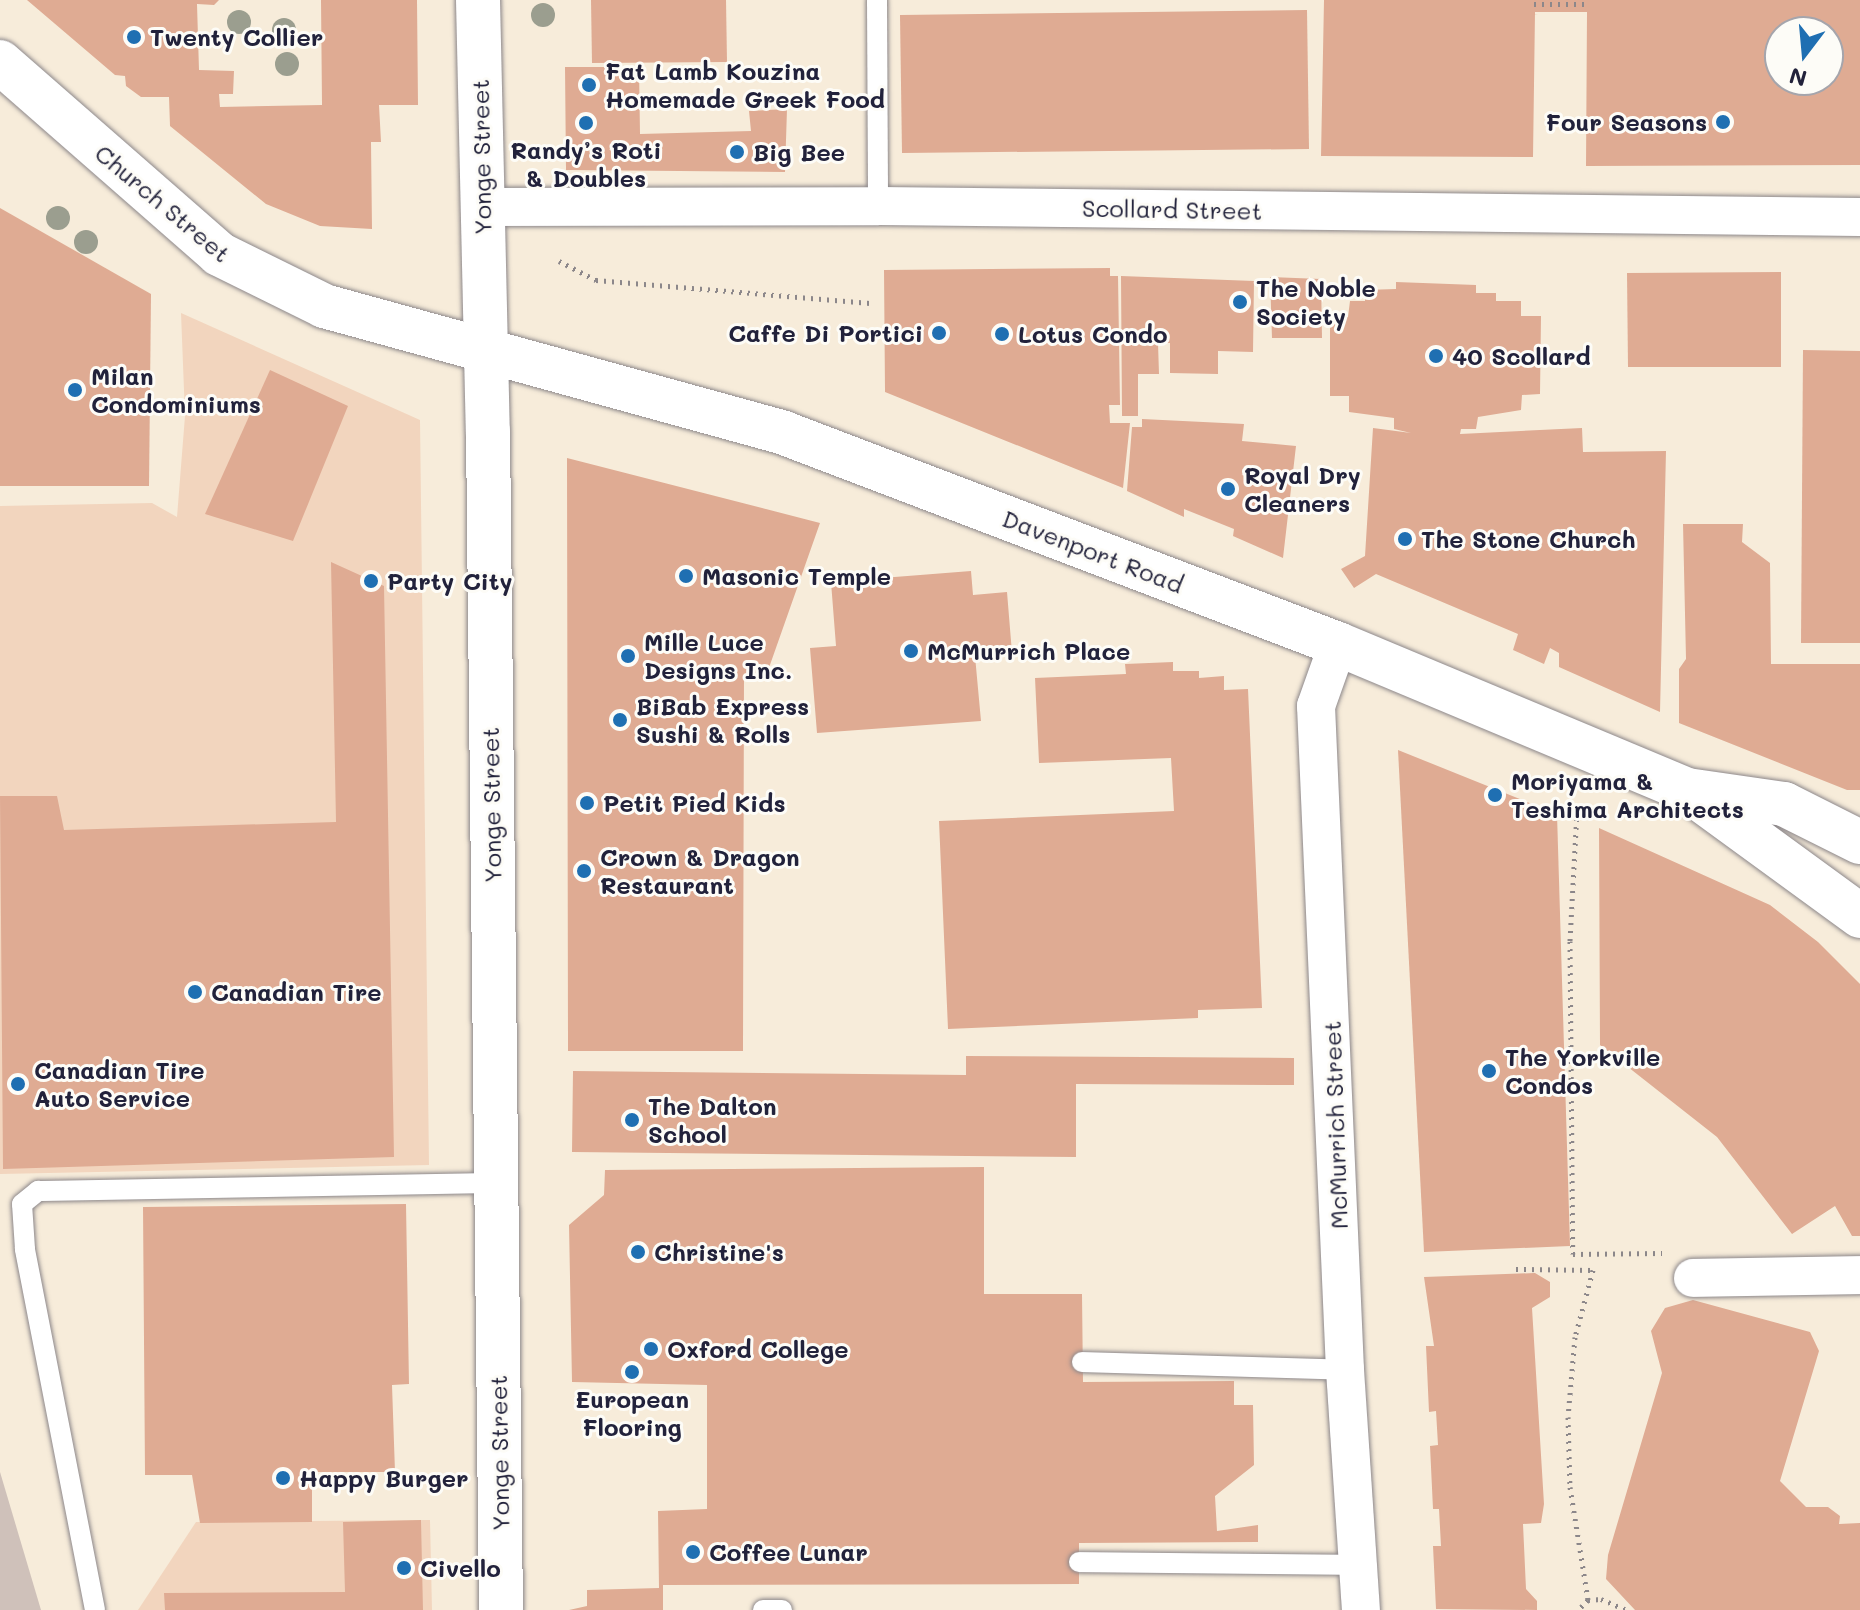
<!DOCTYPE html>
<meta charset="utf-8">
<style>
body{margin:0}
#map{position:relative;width:1860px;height:1610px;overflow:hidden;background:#f7ecda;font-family:Mali,sans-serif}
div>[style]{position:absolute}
.built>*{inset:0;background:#f2d5be}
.industrial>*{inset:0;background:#cfc1ba}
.building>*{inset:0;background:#dfab93}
.path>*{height:5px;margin-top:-2.5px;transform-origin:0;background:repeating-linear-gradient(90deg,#8c878a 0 2px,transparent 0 8px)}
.roads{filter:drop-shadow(0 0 2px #8c878a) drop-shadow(0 0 2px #8c878a)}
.lane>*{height:20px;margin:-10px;padding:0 10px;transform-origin:10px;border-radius:10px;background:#fff}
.street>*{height:38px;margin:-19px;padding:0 19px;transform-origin:19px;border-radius:19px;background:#fff}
.primary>*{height:44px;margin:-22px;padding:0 22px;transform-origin:22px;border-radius:22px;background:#fff}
.trees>*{width:24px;height:24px;margin:-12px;border-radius:50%;background:#9b9e8f}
.dots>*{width:22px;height:22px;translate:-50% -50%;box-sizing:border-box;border:4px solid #fdfcf7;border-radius:50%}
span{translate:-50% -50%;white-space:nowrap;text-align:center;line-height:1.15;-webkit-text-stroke:6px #fdfcf7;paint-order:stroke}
.poi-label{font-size:24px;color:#22223b;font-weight:700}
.left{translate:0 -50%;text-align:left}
.right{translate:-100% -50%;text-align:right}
.street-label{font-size:24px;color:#22223b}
.north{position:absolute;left:1764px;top:16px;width:80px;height:80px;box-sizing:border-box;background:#fdfcf7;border:2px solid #a5a5ac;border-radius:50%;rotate:196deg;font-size:22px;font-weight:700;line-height:32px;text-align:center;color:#22223b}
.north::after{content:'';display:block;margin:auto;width:28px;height:36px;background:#1f6fb2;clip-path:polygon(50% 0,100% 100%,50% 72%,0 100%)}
</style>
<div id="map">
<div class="built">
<i style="clip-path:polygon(181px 313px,420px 420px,429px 1165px,0 1174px,0 506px,152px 503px,177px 517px,185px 416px)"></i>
<i style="clip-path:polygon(430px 1520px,432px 1610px,138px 1610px,196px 1522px)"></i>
</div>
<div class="industrial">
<i style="clip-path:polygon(0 1472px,41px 1610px,0 1610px)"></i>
</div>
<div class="building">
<i style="clip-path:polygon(27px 0,219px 0,214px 5px,197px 4px,199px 70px,234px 71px,233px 94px,219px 94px,220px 107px,322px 105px,321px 0,417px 0,418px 105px,379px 105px,381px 142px,371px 142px,372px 229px,320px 226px,266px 204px,170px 126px,169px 97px,141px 97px,126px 86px,125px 76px,115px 75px)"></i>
<i style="clip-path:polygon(591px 0,726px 0,727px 62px,592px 63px)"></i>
<i style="clip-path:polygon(evenodd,1324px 0,1860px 0,1860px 165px,1586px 166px,1587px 12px,1535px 12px,1533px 157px,1321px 156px,1324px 0,1780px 32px,1828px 32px,1828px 80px,1780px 80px,1780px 32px)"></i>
<i style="clip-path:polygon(1307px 10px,1309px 149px,902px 153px,900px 15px)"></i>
<i style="clip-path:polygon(565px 67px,639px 67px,640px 134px,751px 131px,749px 111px,787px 109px,785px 172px,566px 170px)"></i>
<i style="clip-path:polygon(0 208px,151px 294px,149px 486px,0 486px)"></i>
<i style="clip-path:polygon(1110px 268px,1110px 276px,1118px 276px,1120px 405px,1109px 405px,1110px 423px,1130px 423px,1123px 488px,885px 392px,884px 270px)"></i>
<i style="clip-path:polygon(1781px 272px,1781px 367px,1628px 367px,1627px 273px)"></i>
<i style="clip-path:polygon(1121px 276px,1254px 281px,1253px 352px,1218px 351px,1218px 374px,1170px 373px,1170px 343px,1158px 343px,1159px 374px,1138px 374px,1138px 416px,1122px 416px)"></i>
<i style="clip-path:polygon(1270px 277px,1321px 279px,1322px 338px,1272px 338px)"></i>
<i style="clip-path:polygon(1396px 282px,1476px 285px,1476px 293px,1496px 293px,1496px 301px,1521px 301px,1521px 316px,1541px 316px,1540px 394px,1522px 395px,1521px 410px,1478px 417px,1476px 429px,1461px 429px,1460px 434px,1582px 428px,1583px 452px,1666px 451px,1660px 712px,1559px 667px,1559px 653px,1550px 648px,1544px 664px,1513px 650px,1518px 634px,1376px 574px,1354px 588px,1341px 569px,1365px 556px,1373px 428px,1411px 433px,1394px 429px,1394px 418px,1349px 412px,1349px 396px,1330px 396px,1330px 317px,1348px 317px,1350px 301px,1365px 301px,1365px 290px,1396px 289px)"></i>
<i style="clip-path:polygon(1803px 350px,1860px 351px,1860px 643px,1801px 643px)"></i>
<i style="clip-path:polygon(270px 370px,348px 406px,293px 541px,205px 514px)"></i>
<i style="clip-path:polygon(1142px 419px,1244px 424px,1242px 441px,1296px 446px,1283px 558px,1233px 536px,1234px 529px,1184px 509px,1184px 517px,1127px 491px,1132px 427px,1142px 427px)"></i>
<i style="clip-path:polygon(567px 458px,820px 523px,765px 679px,744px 674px,743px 1051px,568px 1051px)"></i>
<i style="clip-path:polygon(1683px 524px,1743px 524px,1742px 542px,1770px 563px,1771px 664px,1860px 664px,1860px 790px,1847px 790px,1679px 723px,1679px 669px,1686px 659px)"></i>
<i style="clip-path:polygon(331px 562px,384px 586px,394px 1157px,3px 1169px,0 796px,57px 796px,64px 830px,336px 822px)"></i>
<i style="clip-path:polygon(971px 571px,973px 595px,1007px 592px,1012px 653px,975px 656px,981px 721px,817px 733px,810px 648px,836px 646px,831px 582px)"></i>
<i style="clip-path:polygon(1173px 662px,1173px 671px,1199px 671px,1199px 678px,1224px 676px,1224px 690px,1248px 689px,1262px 1008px,1198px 1010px,1198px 1018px,948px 1029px,939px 821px,1174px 811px,1171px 758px,1039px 763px,1035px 678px,1126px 674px,1125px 664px)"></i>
<i style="clip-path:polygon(1398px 750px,1557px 814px,1570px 1246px,1424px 1252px)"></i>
<i style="clip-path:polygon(1599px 828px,1770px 905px,1818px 942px,1860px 984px,1860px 1236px,1852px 1236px,1835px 1206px,1792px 1234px,1717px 1137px,1600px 1045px)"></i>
<i style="clip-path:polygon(966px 1056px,1294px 1058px,1294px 1085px,1076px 1084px,1076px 1157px,572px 1152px,573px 1071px,966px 1075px)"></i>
<i style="clip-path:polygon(984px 1167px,984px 1294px,1082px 1294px,1083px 1382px,1234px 1381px,1234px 1405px,1253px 1405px,1254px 1465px,1215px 1496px,1217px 1531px,1258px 1525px,1258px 1542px,1079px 1543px,1079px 1584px,663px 1585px,663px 1610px,569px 1610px,587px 1606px,587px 1590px,659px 1588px,658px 1511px,707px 1509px,707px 1385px,572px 1382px,569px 1225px,604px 1195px,605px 1170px)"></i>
<i style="clip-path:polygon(406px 1204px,409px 1384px,392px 1385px,395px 1472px,312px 1472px,312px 1522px,200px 1523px,192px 1475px,145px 1475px,143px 1207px)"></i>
<i style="clip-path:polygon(1535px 1273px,1550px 1282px,1550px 1297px,1532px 1308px,1544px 1504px,1541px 1523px,1523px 1524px,1526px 1589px,1537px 1601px,1537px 1610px,1436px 1609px,1433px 1546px,1441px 1546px,1439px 1509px,1433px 1509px,1430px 1446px,1438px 1445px,1436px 1411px,1429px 1412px,1426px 1346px,1434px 1346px,1424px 1277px)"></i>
<i style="clip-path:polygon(1693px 1300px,1810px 1332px,1819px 1351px,1780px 1481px,1806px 1507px,1828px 1507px,1840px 1516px,1839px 1524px,1860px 1523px,1860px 1610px,1635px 1610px,1606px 1579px,1608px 1555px,1662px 1373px,1651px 1331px,1665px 1308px)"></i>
<i style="clip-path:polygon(421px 1520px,423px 1610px,165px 1610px,164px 1593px,345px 1592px,343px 1522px)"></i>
</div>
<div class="path">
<i style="left:1534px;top:4px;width:53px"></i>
<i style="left:559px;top:261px;width:42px;rotate:27.2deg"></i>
<i style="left:596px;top:280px;width:275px;rotate:4.8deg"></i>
<i style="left:1577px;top:811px;width:130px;rotate:93.1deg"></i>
<i style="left:1570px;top:941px;width:313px;rotate:89.5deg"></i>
<i style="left:1573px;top:1254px;width:89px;rotate:-0.6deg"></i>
<i style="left:1516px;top:1269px;width:77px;rotate:0.7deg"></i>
<i style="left:1593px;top:1270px;width:69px;rotate:105deg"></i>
<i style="left:1575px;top:1337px;width:80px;rotate:95deg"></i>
<i style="left:1568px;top:1417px;width:70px;rotate:88.4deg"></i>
<i style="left:1570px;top:1487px;width:114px;rotate:80.9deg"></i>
<i style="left:1588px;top:1600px;width:14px;rotate:135deg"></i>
<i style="left:1588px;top:1600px;width:13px;rotate:-4deg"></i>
<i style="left:1601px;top:1599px;width:28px;rotate:23deg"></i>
</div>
<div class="roads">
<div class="lane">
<i style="left:877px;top:0;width:206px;rotate:89.7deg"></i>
<i style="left:1082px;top:1362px;width:263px;rotate:1.7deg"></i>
<i style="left:1079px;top:1562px;width:279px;rotate:0.6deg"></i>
<i style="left:95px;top:1610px;width:368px;rotate:-101deg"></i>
<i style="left:25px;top:1249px;width:45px;rotate:-93.8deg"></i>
<i style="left:22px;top:1204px;width:21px;rotate:-39deg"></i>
<i style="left:38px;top:1191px;width:458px;rotate:-1deg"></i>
<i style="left:763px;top:1610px;width:19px"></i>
</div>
<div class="street">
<i style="left:484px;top:207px;width:394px;rotate:-0.1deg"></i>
<i style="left:878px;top:206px;width:982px;rotate:0.64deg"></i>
<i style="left:1338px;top:644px;width:66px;rotate:109.5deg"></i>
<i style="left:1316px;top:706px;width:665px;rotate:87.5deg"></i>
<i style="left:1345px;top:1370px;width:241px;rotate:86.2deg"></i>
<i style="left:1693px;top:1278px;width:167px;rotate:-1deg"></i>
</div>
<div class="primary">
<i style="left:478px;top:0;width:431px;rotate:88.7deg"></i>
<i style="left:488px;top:431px;width:1179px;rotate:89.37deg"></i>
<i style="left:0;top:62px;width:291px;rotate:41.2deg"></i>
<i style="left:219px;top:254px;width:117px;rotate:26.3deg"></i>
<i style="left:324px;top:306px;width:477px;rotate:15.4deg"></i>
<i style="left:784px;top:433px;width:593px;rotate:20.85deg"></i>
<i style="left:1338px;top:644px;width:378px;rotate:22.7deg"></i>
<i style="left:1687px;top:790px;width:98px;rotate:8.2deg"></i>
<i style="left:1784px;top:804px;width:85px;rotate:26.6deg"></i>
<i style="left:1693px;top:794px;width:207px;rotate:36.1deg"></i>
</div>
</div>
<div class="trees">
<i style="left:543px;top:15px"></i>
<i style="left:239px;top:22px"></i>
<i style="left:284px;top:30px"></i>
<i style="left:287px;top:64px"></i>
<i style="left:58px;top:218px"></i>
<i style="left:86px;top:242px"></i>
</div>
<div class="dots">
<i style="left:134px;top:37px;background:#1f6fb2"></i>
<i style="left:589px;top:85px;background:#1f6fb2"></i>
<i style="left:1723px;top:122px;background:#1f6fb2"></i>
<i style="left:586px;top:123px;background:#1f6fb2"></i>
<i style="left:737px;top:152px;background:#1f6fb2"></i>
<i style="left:1240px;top:302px;background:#1f6fb2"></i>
<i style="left:939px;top:333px;background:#1f6fb2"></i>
<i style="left:1002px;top:334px;background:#1f6fb2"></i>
<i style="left:1436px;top:356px;background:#1f6fb2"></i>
<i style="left:75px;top:390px;background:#1f6fb2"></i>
<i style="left:1228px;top:489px;background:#1f6fb2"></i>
<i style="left:1405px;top:539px;background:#1f6fb2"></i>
<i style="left:686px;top:576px;background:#1f6fb2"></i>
<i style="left:371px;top:581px;background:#1f6fb2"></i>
<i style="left:911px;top:651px;background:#1f6fb2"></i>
<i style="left:628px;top:656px;background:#1f6fb2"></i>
<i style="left:620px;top:720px;background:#1f6fb2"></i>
<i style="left:1495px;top:795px;background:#1f6fb2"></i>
<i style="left:587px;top:803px;background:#1f6fb2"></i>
<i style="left:584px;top:871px;background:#1f6fb2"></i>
<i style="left:195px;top:992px;background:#1f6fb2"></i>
<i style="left:1489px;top:1071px;background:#1f6fb2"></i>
<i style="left:18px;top:1084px;background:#1f6fb2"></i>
<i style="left:632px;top:1120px;background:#1f6fb2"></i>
<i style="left:638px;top:1252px;background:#1f6fb2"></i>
<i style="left:651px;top:1349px;background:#1f6fb2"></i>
<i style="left:632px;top:1372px;background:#1f6fb2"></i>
<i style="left:283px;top:1478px;background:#1f6fb2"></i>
<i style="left:693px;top:1552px;background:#1f6fb2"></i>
<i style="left:404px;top:1568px;background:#1f6fb2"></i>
</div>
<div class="poi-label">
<span class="left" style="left:150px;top:37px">Twenty Collier</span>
<span class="left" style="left:605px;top:85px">Fat Lamb Kouzina<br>Homemade Greek Food</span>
<span class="right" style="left:1707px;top:122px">Four Seasons</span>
<span style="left:586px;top:164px">Randy’s Roti<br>&amp; Doubles</span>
<span class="left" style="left:753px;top:152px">Big Bee</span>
<span class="left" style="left:1256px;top:302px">The Noble<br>Society</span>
<span class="right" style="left:923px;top:333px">Caffe Di Portici</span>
<span class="left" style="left:1018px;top:334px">Lotus Condo</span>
<span class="left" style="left:1452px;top:356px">40 Scollard</span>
<span class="left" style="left:91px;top:390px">Milan<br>Condominiums</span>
<span class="left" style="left:1244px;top:489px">Royal Dry<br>Cleaners</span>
<span class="left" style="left:1421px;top:539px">The Stone Church</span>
<span class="left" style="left:702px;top:576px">Masonic Temple</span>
<span class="left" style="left:387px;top:581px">Party City</span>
<span class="left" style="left:644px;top:656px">Mille Luce<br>Designs Inc.</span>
<span class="left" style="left:927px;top:651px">McMurrich Place</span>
<span class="left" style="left:636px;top:720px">BiBab Express<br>Sushi &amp; Rolls</span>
<span class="left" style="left:1511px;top:795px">Moriyama &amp;<br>Teshima Architects</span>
<span class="left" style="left:603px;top:803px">Petit Pied Kids</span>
<span class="left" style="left:600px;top:871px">Crown &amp; Dragon<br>Restaurant</span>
<span class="left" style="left:211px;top:992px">Canadian Tire</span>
<span class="left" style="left:1505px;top:1071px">The Yorkville<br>Condos</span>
<span class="left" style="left:34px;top:1084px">Canadian Tire<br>Auto Service</span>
<span class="left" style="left:648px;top:1120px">The Dalton<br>School</span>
<span class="left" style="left:654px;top:1252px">Christine's</span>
<span class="left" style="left:667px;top:1349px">Oxford College</span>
<span style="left:632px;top:1413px">European<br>Flooring</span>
<span class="left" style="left:299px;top:1478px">Happy Burger</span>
<span class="left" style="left:709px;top:1552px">Coffee Lunar</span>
<span class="left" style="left:420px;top:1568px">Civello</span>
</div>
<div class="street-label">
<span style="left:481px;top:157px;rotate:-91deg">Yonge Street</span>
<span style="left:163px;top:203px;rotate:40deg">Church Street</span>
<span style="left:1172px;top:209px;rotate:1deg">Scollard Street</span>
<span style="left:1093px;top:551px;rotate:21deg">Davenport Road</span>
<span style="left:491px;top:805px;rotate:-91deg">Yonge Street</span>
<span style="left:1335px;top:1125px;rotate:-92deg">McMurrich Street</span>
<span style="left:499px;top:1453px;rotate:-91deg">Yonge Street</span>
</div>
<div class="north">N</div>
</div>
